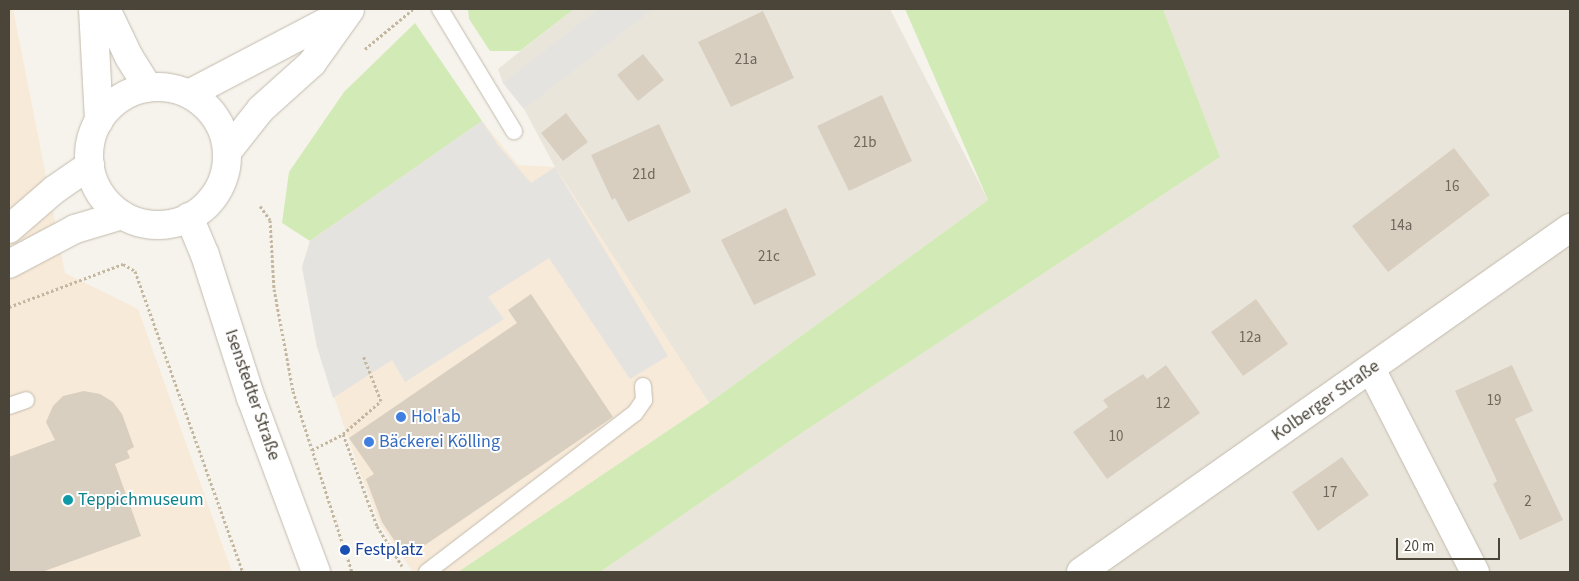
<!DOCTYPE html>
<meta charset="utf-8">
<style>
body{margin:0}
#map{position:relative;width:1579px;height:581px;overflow:hidden;background:#f6f3ec;font-family:"Source Sans 3",sans-serif}
div>[style]{position:absolute}
.residential>*{inset:0;background:#eae5da}
.commercial>*{inset:0;background:#f7ead8}
.green>*{inset:0;background:#d2eab5}
.parking>*{inset:0;background:#e5e3e0}
.building>*{inset:0;background:#d8cfc1}
.path>*{height:3px;margin-top:-1.5px;transform-origin:0;background:repeating-linear-gradient(90deg,#c4b79f 0 2.5px,transparent 0 5px)}
.roads{filter:drop-shadow(0 0 1px #c2bbae) drop-shadow(0 0 1px #c2bbae)}
.service>*{height:16px;margin:-8px;padding:0 8px;transform-origin:8px;border-radius:8px;background:#fff}
.minor>*{height:28px;margin:-14px;padding:0 14px;transform-origin:14px;border-radius:14px;background:#fff}
.tertiary>*{height:28px;margin:-14px;padding:0 14px;transform-origin:14px;border-radius:14px;background:#fff}
.tertiary>.ring{margin:-14px;padding:0;box-sizing:content-box;background:none;border:28px solid #fff;border-radius:50%}
.dots>*{width:14px;height:14px;translate:-50% -50%;box-sizing:border-box;border:2px solid #fff;border-radius:50%}
span{translate:-50% -50%;white-space:nowrap;text-align:center;line-height:1.15;-webkit-text-stroke:4px #fff;paint-order:stroke}
.number-label{font-size:15px;color:#6e675b}
.number-label span{-webkit-text-stroke-width:0}
.street-label{font-size:18px;color:#4b4439}
.shop-label{font-size:18px;color:#366cbe}
.left{translate:0 -50%;text-align:left}
.culture-label{font-size:18px;color:#0d838f}
.transit-label{font-size:18px;color:#164399}
.frame{position:absolute;inset:0;border:10px solid #4b4439;pointer-events:none}
.scale{position:absolute;left:1396px;top:538px;width:104px;height:22px;box-sizing:border-box;border:2px solid #4b4439;border-top:0;padding-left:6px;font-size:15px;line-height:18px;white-space:nowrap;color:#4b4439;-webkit-text-stroke:4px #fff;paint-order:stroke}
</style>
<div id="map">
<div class="residential">
<i style="clip-path:polygon(574px 9px,890px 9px,988px 200px,709px 403px,555px 167px,524px 109px,503px 83px,498px 69px)"></i>
<i style="clip-path:polygon(1163px 9px,1570px 9px,1570px 572px,600px 572px,803px 432px,1220px 157px)"></i>
</div>
<div class="commercial">
<i style="clip-path:polygon(9px 9px,13px 9px,65px 273px,138px 309px,232px 572px,9px 572px)"></i>
<i style="clip-path:polygon(482px 121px,518px 165px,555px 167px,709px 403px,458px 572px,413px 572px,380px 524px,358px 467px,317px 347px,302px 267px,310px 241px)"></i>
</div>
<div class="green">
<i style="clip-path:polygon(468px 9px,574px 9px,520px 51px,490px 51px,469px 19px)"></i>
<i style="clip-path:polygon(905px 9px,1163px 9px,1220px 157px,803px 432px,600px 572px,458px 572px,709px 403px,988px 200px)"></i>
<i style="clip-path:polygon(415px 23px,482px 121px,310px 241px,282px 223px,289px 172px,344px 92px)"></i>
</div>
<div class="parking">
<i style="clip-path:polygon(598px 9px,653px 9px,524px 109px,503px 83px)"></i>
<i style="clip-path:polygon(482px 121px,498px 145px,531px 183px,555px 167px,668px 356px,630px 379px,549px 258px,488px 297px,504px 319px,405px 382px,392px 360px,333px 398px,317px 347px,302px 267px,310px 241px)"></i>
</div>
<div class="building">
<i style="clip-path:polygon(763px 11px,794px 78px,731px 107px,698px 42px)"></i>
<i style="clip-path:polygon(643px 54px,664px 80px,638px 101px,617px 75px)"></i>
<i style="clip-path:polygon(882px 95px,912px 161px,849px 191px,817px 126px)"></i>
<i style="clip-path:polygon(566px 113px,588px 142px,563px 161px,541px 133px)"></i>
<i style="clip-path:polygon(659px 124px,691px 192px,628px 222px,615px 198px,612px 200px,591px 155px)"></i>
<i style="clip-path:polygon(1454px 148px,1490px 195px,1388px 272px,1352px 226px)"></i>
<i style="clip-path:polygon(786px 208px,816px 275px,754px 305px,721px 240px)"></i>
<i style="clip-path:polygon(531px 294px,613px 417px,406px 558px,382px 522px,366px 479px,374px 474px,349px 438px,517px 323px,508px 310px)"></i>
<i style="clip-path:polygon(1256px 299px,1288px 344px,1243px 376px,1211px 332px)"></i>
<i style="clip-path:polygon(1166px 365px,1200px 413px,1107px 479px,1073px 432px,1108px 407px,1103px 400px,1143px 374px,1147px 379px)"></i>
<i style="clip-path:polygon(1512px 365px,1533px 411px,1515px 419px,1563px 520px,1520px 540px,1493px 484px,1497px 481px,1455px 391px)"></i>
<i style="clip-path:polygon(84px 391px,100px 394px,113px 402px,122px 414px,134px 447px,127px 451px,130px 458px,115px 464px,141px 536px,42px 572px,9px 572px,9px 457px,55px 440px,46px 422px,53px 406px,63px 396px)"></i>
<i style="clip-path:polygon(1342px 457px,1369px 495px,1318px 531px,1292px 492px)"></i>
</div>
<div class="path">
<i style="left:365px;top:49px;width:62px;rotate:-39.8deg"></i>
<i style="left:260px;top:206px;width:17px;rotate:54deg"></i>
<i style="left:270px;top:220px;width:69px;rotate:86.7deg"></i>
<i style="left:274px;top:289px;width:104px;rotate:79.4deg"></i>
<i style="left:293px;top:391px;width:168px;rotate:72deg"></i>
<i style="left:9px;top:307px;width:122px;rotate:-20.7deg"></i>
<i style="left:123px;top:264px;width:14px;rotate:30deg"></i>
<i style="left:135px;top:271px;width:320px;rotate:70.3deg"></i>
<i style="left:343px;top:434px;width:98px;rotate:69.7deg"></i>
<i style="left:377px;top:526px;width:47px;rotate:58deg"></i>
<i style="left:312px;top:450px;width:35px;rotate:-27deg"></i>
<i style="left:343px;top:434px;width:50px;rotate:-41deg"></i>
<i style="left:381px;top:401px;width:49px;rotate:-111.4deg"></i>
<i style="left:348px;top:559px;width:14px;rotate:73deg"></i>
</div>
<div class="roads">
<div class="service">
<i style="left:440px;top:9px;width:143px;rotate:58.8deg"></i>
<i style="left:9px;top:406px;width:18px;rotate:-19deg"></i>
<i style="left:427px;top:572px;width:262px;rotate:-37.4deg"></i>
<i style="left:635px;top:413px;width:16px;rotate:-55deg"></i>
<i style="left:644px;top:400px;width:14px;rotate:-94deg"></i>
</div>
<div class="minor">
<i style="left:189px;top:94px;width:174px;rotate:-27.7deg"></i>
<i style="left:227px;top:152px;width:55px;rotate:-51.7deg"></i>
<i style="left:261px;top:109px;width:69px;rotate:-42deg"></i>
<i style="left:312px;top:63px;width:65px;rotate:-54.4deg"></i>
<i style="left:9px;top:229px;width:60px;rotate:-40.9deg"></i>
<i style="left:54px;top:190px;width:44px;rotate:-34.8deg"></i>
<i style="left:9px;top:264px;width:75px;rotate:-27.9deg"></i>
<i style="left:75px;top:229px;width:49px;rotate:-16.6deg"></i>
<i style="left:1371px;top:369px;width:228px;rotate:62.9deg"></i>
<i style="left:1081px;top:572px;width:598px;rotate:-35.13deg"></i>
</div>
<div class="tertiary">
<i style="left:93px;top:9px;width:112px;rotate:86.9deg"></i>
<i style="left:106px;top:9px;width:53px;rotate:64.4deg"></i>
<i style="left:129px;top:57px;width:36px;rotate:58deg"></i>
<i class="ring" style="left:89px;top:87px;width:110px;height:110px"></i>
<i style="left:189px;top:217px;width:41px;rotate:67.2deg"></i>
<i style="left:205px;top:255px;width:150px;rotate:72.2deg"></i>
<i style="left:251px;top:398px;width:186px;rotate:69.5deg"></i>
</div>
</div>
<div class="dots">
<i style="left:401px;top:417px;background:#3f7fe0"></i>
<i style="left:369px;top:442px;background:#3f7fe0"></i>
<i style="left:68px;top:500px;background:#0f9aa8"></i>
<i style="left:345px;top:550px;background:#1a4fb4"></i>
</div>
<div class="number-label">
<span style="left:746px;top:60px">21a</span>
<span style="left:865px;top:143px">21b</span>
<span style="left:644px;top:175px">21d</span>
<span style="left:1452px;top:187px">16</span>
<span style="left:1401px;top:226px">14a</span>
<span style="left:769px;top:257px">21c</span>
<span style="left:1250px;top:338px">12a</span>
<span style="left:1494px;top:401px">19</span>
<span style="left:1163px;top:404px">12</span>
<span style="left:1116px;top:437px">10</span>
<span style="left:1330px;top:493px">17</span>
<span style="left:1528px;top:502px">2</span>
</div>
<div class="street-label">
<span style="left:252px;top:395px;rotate:71deg">Isenstedter Straße</span>
<span style="left:1326px;top:401px;rotate:-35deg">Kolberger Straße</span>
</div>
<div class="shop-label">
<span class="left" style="left:411px;top:417px">Hol'ab</span>
<span class="left" style="left:379px;top:442px">Bäckerei Kölling</span>
</div>
<div class="culture-label">
<span class="left" style="left:78px;top:500px">Teppichmuseum</span>
</div>
<div class="transit-label">
<span class="left" style="left:355px;top:550px">Festplatz</span>
</div>
<div class="frame"></div>
<div class="scale">20 m</div>
</div>
